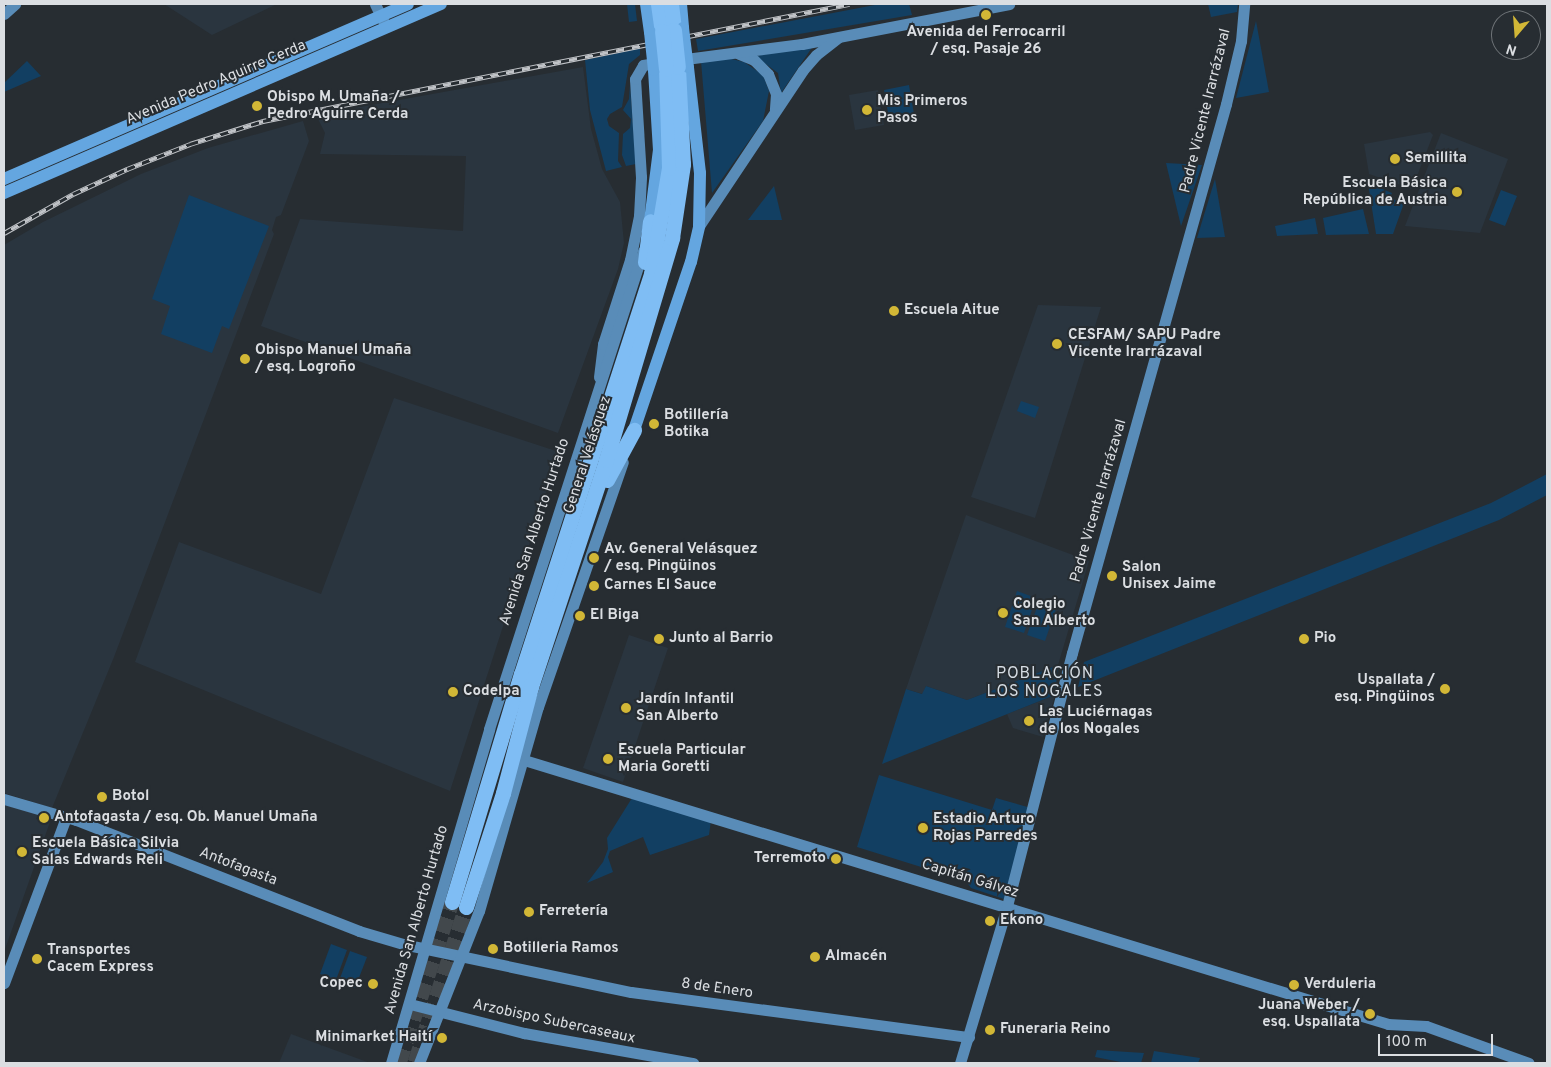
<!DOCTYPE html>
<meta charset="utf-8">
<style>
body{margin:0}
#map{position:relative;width:1551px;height:1067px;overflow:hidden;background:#272d32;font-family:Overpass,sans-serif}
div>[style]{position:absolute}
.built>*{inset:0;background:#2a353f}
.green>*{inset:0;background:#123f62}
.highway-tunnel>*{height:15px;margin-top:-7.5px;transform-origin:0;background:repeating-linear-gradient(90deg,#42484c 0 15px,transparent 0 23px)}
.secondary>*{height:11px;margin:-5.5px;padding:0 5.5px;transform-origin:5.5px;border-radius:5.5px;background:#598cb8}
.primary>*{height:12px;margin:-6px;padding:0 6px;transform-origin:6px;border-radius:6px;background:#64a6e0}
.highway>*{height:15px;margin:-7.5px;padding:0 7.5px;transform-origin:7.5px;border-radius:7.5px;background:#7fbdf4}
.rail>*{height:4.5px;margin-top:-2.25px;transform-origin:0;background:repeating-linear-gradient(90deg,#272d32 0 8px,#c0c3c7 0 16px);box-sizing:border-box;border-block:1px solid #c0c3c7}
.primary-bridge>*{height:12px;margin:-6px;padding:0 6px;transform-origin:6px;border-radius:6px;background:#64a6e0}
.highway-bridge>*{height:15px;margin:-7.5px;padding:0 7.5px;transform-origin:7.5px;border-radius:7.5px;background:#7fbdf4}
.dots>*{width:14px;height:14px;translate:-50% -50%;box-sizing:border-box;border:2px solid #272d32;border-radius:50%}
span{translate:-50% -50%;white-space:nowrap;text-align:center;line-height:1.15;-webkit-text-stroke:4px #272d32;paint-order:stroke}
.poi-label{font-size:15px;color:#dbdee2;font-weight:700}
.left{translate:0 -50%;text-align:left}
.right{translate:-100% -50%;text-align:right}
.street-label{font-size:15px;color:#dbdee2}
.neighbourhood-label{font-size:16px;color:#d5dce3;letter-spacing:1px}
.frame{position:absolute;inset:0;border:5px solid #dbdee2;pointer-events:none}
.north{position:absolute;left:1491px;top:10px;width:50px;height:50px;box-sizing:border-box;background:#272d32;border:1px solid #6f7478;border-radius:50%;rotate:198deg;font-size:14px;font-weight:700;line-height:20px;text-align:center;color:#dbdee2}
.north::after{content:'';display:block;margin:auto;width:18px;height:22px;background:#d2b736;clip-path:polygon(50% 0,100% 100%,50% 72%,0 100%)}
.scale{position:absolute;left:1378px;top:1034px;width:115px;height:22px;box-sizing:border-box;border:2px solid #dbdee2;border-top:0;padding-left:6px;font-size:15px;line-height:18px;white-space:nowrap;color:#dbdee2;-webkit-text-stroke:4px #272d32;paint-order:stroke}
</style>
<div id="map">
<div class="built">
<i style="clip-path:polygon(164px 4px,277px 4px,212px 35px)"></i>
<i style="clip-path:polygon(583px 67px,591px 129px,602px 169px,620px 202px,624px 243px,618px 269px,558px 433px,261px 326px,300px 219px,463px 231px,466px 156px,320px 154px,325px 133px,316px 115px)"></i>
<i style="clip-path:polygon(878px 90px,884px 125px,855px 130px,849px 95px)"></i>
<i style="clip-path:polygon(303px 121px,309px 141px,281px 215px,276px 217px,272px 230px,274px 234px,114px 657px,52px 808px,4px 793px,4px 245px,43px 222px,141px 174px,208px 148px)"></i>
<i style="clip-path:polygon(1430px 132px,1433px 135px,1412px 189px,1369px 174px,1364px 144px)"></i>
<i style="clip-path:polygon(1441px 133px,1508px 159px,1480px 233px,1405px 226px)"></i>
<i style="clip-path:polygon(1038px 305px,1101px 307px,1035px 518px,971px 497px)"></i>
<i style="clip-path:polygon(394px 398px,559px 452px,450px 791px,135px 662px,179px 542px,321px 594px)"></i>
<i style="clip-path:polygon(966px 515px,1089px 561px,1058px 665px,967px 700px,926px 686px,923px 694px,906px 689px)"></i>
<i style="clip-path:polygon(629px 635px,668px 648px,623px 782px,583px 768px)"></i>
<i style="clip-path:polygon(1055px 695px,1043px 737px,1013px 728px,1007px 714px)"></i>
<i style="clip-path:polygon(4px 805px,38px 814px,36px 819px,50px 822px,4px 952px)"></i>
<i style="clip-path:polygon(291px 1034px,370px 1063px,279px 1063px)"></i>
</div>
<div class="green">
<i style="clip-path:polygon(627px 4px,635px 4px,637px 21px,629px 22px)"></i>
<i style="clip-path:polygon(880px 4px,909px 4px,912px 15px,698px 51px,696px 39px)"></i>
<i style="clip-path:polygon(1208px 4px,1238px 4px,1237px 12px,1211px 17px)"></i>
<i style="clip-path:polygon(1256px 21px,1269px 92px,1236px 98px)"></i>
<i style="clip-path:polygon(813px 46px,781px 93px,778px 73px,755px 56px)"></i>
<i style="clip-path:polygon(640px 48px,640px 55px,629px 64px,622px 107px,610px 114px,607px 119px,609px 126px,619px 133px,618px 161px,622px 167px,606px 171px,590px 110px,585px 60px)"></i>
<i style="clip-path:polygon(728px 58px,744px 62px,763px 75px,769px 91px,763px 121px,712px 193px,701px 61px)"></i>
<i style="clip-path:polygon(27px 61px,41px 76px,4px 92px,4px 83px)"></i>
<i style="clip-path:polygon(630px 85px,636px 164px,626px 166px,622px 155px,623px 134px,630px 128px,631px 119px,623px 110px,629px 99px)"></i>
<i style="clip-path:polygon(909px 85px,915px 120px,890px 124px,884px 90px)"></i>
<i style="clip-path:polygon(1166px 163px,1202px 165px,1181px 226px)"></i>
<i style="clip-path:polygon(1215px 179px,1225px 237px,1197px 238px)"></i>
<i style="clip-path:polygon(1368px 183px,1392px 193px,1390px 198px,1404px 203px,1393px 234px,1376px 234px)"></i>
<i style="clip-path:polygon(774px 186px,782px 220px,748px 220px)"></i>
<i style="clip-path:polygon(1501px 190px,1517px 196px,1505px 226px,1489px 220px)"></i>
<i style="clip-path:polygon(189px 195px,269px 226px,229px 329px,222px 326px,212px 353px,161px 334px,170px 306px,152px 299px)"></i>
<i style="clip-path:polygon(1363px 209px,1369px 234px,1326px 235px,1323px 218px)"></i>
<i style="clip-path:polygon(1315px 218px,1318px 234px,1277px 236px,1275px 226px)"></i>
<i style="clip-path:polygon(1021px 401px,1039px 407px,1035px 418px,1017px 411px)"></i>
<i style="clip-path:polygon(1547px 474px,1547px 495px,1499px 520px,1078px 687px,1084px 662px,1491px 503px)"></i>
<i style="clip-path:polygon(1017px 591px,1036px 598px,1024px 633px,1005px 627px)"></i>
<i style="clip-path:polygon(1040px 599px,1057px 606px,1045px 641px,1027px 635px)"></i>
<i style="clip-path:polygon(1058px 665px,1055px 695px,882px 764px,906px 689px,922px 694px,926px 686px,967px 700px)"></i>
<i style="clip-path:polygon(879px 775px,992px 810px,996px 798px,1031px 808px,1004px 899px,971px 888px,966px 881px,857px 847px)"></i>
<i style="clip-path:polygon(632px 798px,711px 820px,709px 835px,650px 855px,643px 837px,610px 851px,608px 857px,613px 872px,587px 883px,603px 862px,608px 849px,607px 838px)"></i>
<i style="clip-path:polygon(331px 944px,347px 950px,336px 980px,320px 974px)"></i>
<i style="clip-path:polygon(350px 951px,367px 957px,355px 988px,339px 981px)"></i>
<i style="clip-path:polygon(1097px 1050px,1144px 1053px,1141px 1063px,1126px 1063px,1095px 1057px)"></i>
<i style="clip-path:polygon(1154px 1051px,1200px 1058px,1198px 1063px,1151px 1063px)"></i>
</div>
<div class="highway-tunnel">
<i style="left:415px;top:1062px;width:163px;rotate:-71.8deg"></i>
<i style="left:399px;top:1063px;width:169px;rotate:-71.8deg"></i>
</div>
<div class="secondary">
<i style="left:375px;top:4px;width:25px;rotate:64deg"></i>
<i style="left:4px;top:14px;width:15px;rotate:-42deg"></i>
<i style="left:739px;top:54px;width:16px;rotate:22deg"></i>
<i style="left:754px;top:60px;width:20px;rotate:45deg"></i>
<i style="left:768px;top:74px;width:22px;rotate:68deg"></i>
<i style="left:776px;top:94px;width:16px;rotate:94deg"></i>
<i style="left:678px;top:60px;width:125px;rotate:-7.4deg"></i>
<i style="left:802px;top:44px;width:211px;rotate:-10.9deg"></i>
<i style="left:699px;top:226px;width:187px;rotate:-56.3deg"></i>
<i style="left:803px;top:70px;width:20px;rotate:-49deg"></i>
<i style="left:816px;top:55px;width:28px;rotate:-38deg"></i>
<i style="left:599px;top:377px;width:33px;rotate:-83deg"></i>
<i style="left:603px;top:344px;width:88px;rotate:-72.2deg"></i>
<i style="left:630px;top:260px;width:45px;rotate:-78.4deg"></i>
<i style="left:639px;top:216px;width:39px;rotate:-87deg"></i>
<i style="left:641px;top:177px;width:98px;rotate:-93.5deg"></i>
<i style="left:635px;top:79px;width:16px;rotate:-60deg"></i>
<i style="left:643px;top:65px;width:19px;rotate:-9deg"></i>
<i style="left:524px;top:760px;width:903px;rotate:16.99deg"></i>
<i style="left:1388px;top:1024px;width:38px;rotate:3deg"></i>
<i style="left:1426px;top:1026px;width:109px;rotate:19.8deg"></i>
<i style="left:4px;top:799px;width:75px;rotate:16.3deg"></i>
<i style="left:76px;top:820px;width:304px;rotate:21.4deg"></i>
<i style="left:359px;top:931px;width:46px;rotate:16.5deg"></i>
<i style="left:403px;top:944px;width:233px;rotate:11.9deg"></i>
<i style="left:631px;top:992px;width:341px;rotate:7.6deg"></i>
<i style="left:4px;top:983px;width:177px;rotate:-69.5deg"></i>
<i style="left:410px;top:1004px;width:118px;rotate:14.3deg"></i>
<i style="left:524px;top:1033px;width:172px;rotate:10.1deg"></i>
<i style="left:391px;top:1063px;width:348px;rotate:-73.6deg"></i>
<i style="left:489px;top:729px;width:502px;rotate:-72.14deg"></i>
<i style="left:419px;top:1063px;width:163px;rotate:-68.5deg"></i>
<i style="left:479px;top:911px;width:212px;rotate:-73.9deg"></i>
<i style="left:538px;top:707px;width:259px;rotate:-70.9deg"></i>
<i style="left:960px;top:1063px;width:164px;rotate:-73.3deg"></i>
<i style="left:1007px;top:906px;width:261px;rotate:-75.6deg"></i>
<i style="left:1072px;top:653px;width:570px;rotate:-74.33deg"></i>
<i style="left:1226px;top:104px;width:65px;rotate:-76.6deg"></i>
<i style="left:1241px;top:41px;width:37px;rotate:-85deg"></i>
</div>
<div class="primary">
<i style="left:646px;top:4px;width:28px;rotate:82deg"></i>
<i style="left:681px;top:4px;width:24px;rotate:85deg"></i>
<i style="left:4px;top:179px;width:440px;rotate:-23.4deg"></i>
<i style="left:4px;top:193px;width:476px;rotate:-23.4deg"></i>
<i style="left:650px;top:221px;width:72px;rotate:-82.8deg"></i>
<i style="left:659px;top:150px;width:80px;rotate:-93.6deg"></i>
<i style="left:634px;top:430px;width:177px;rotate:-71.3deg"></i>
<i style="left:691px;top:262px;width:37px;rotate:-77deg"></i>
<i style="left:699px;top:226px;width:53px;rotate:-88.9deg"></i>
<i style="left:700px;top:173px;width:107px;rotate:-96.5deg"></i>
</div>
<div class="highway">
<i style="left:658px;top:4px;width:27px;rotate:82deg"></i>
<i style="left:671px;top:4px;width:26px;rotate:83deg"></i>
<i style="left:645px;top:262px;width:41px;rotate:-83deg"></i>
<i style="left:607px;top:480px;width:57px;rotate:-61.6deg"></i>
<i style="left:452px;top:902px;width:238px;rotate:-73.2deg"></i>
<i style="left:521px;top:674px;width:421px;rotate:-72deg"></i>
<i style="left:651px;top:274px;width:108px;rotate:-80.4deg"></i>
<i style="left:669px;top:168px;width:99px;rotate:-91.7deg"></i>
<i style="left:466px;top:907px;width:120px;rotate:-72deg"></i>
<i style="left:503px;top:793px;width:110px;rotate:-75.2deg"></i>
<i style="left:531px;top:687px;width:239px;rotate:-71.7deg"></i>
<i style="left:606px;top:460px;width:232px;rotate:-73.4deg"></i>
<i style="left:672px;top:238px;width:75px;rotate:-81.5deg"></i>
<i style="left:683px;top:164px;width:97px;rotate:-93deg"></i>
</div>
<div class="rail">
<i style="left:4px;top:233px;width:79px;rotate:-29.5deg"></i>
<i style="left:73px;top:194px;width:60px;rotate:-24.8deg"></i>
<i style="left:127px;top:169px;width:68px;rotate:-21.6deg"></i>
<i style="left:190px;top:144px;width:77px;rotate:-17.5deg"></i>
<i style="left:263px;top:121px;width:598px;rotate:-11.29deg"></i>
</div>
<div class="primary-bridge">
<i style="left:683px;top:28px;width:39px;rotate:83deg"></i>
<i style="left:650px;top:32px;width:38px;rotate:84deg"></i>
</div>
<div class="highway-bridge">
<i style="left:674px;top:30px;width:37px;rotate:84deg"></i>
<i style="left:662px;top:31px;width:38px;rotate:84deg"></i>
</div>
<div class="dots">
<i style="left:986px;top:15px;background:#d2b736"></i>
<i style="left:257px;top:106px;background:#d2b736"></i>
<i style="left:867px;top:110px;background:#d2b736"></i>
<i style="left:1395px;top:159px;background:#d2b736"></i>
<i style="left:1457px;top:192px;background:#d2b736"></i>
<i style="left:894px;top:311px;background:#d2b736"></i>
<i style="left:1057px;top:344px;background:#d2b736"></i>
<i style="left:245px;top:359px;background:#d2b736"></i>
<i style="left:654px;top:424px;background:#d2b736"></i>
<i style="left:594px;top:558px;background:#d2b736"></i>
<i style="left:1112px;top:576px;background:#d2b736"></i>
<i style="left:594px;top:586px;background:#d2b736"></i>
<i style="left:1003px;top:613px;background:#d2b736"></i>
<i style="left:580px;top:616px;background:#d2b736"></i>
<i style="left:659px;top:639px;background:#d2b736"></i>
<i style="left:1304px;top:639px;background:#d2b736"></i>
<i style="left:1445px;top:689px;background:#d2b736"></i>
<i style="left:453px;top:692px;background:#d2b736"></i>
<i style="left:626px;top:708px;background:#d2b736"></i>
<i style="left:1029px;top:721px;background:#d2b736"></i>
<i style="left:608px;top:759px;background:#d2b736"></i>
<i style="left:102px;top:797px;background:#d2b736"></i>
<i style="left:44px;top:818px;background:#d2b736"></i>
<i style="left:923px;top:828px;background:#d2b736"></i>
<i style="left:22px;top:852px;background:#d2b736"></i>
<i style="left:836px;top:859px;background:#d2b736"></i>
<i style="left:529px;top:912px;background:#d2b736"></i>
<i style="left:990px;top:921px;background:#d2b736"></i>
<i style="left:493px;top:949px;background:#d2b736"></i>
<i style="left:815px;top:957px;background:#d2b736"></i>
<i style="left:37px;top:959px;background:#d2b736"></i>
<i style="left:373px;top:984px;background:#d2b736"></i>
<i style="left:1294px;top:985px;background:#d2b736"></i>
<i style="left:1370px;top:1014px;background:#d2b736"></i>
<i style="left:990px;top:1030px;background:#d2b736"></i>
<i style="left:442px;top:1038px;background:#d2b736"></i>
</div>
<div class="poi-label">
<span style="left:986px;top:41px">Avenida del Ferrocarril<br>/ esq. Pasaje 26</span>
<span class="left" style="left:267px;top:106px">Obispo M. Umaña /<br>Pedro Aguirre Cerda</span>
<span class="left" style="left:877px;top:110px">Mis Primeros<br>Pasos</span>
<span class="left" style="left:1405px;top:159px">Semillita</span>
<span class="right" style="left:1447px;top:192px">Escuela Básica<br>República de Austria</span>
<span class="left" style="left:904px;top:311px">Escuela Aitue</span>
<span class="left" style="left:1068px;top:344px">CESFAM/ SAPU Padre<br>Vicente Irarrázaval</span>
<span class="left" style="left:255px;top:359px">Obispo Manuel Umaña<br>/ esq. Logroño</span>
<span class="left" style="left:664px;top:424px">Botillería<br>Botika</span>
<span class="left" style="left:604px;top:558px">Av. General Velásquez<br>/ esq. Pingüinos</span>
<span class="left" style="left:1122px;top:576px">Salon<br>Unisex Jaime</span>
<span class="left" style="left:604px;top:586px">Carnes El Sauce</span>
<span class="left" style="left:1013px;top:613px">Colegio<br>San Alberto</span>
<span class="left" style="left:590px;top:616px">El Biga</span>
<span class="left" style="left:669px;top:639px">Junto al Barrio</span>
<span class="left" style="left:1314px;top:639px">Pio</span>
<span class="right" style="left:1435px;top:689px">Uspallata /<br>esq. Pingüinos</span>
<span class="left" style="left:463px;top:692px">Codelpa</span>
<span class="left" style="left:636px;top:708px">Jardín Infantil<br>San Alberto</span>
<span class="left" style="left:1039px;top:721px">Las Luciérnagas<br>de los Nogales</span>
<span class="left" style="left:618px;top:759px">Escuela Particular<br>Maria Goretti</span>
<span class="left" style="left:112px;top:797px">Botol</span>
<span class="left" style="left:54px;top:818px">Antofagasta / esq. Ob. Manuel Umaña</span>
<span class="left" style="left:933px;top:828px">Estadio Arturo<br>Rojas Parredes</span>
<span class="left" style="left:32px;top:852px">Escuela Básica Silvia<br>Salas Edwards Reli</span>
<span class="right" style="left:826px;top:859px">Terremoto</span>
<span class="left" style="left:539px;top:912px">Ferretería</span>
<span class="left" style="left:1000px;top:921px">Ekono</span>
<span class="left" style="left:503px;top:949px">Botilleria Ramos</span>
<span class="left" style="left:47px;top:959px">Transportes<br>Cacem Express</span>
<span class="left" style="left:825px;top:957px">Almacén</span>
<span class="right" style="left:363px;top:984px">Copec</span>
<span class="left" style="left:1304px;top:985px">Verduleria</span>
<span class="right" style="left:1360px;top:1014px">Juana Weber /<br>esq. Uspallata</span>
<span class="left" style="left:1000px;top:1030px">Funeraria Reino</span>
<span class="right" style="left:432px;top:1038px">Minimarket Haití</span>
</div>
<div class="street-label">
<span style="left:216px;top:83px;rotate:-23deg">Avenida Pedro Aguirre Cerda</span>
<span style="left:1206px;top:111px;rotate:-76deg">Padre Vicente Irarrázaval</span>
<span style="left:588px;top:455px;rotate:-72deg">General Velásquez</span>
<span style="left:1099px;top:501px;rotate:-74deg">Padre Vicente Irarrázaval</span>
<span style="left:535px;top:532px;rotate:-72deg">Avenida San Alberto Hurtado</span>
<span style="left:238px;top:867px;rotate:21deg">Antofagasta</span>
<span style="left:970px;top:879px;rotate:17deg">Capitán Gálvez</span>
<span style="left:417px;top:920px;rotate:-74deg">Avenida San Alberto Hurtado</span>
<span style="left:717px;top:989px;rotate:8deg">8 de Enero</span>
<span style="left:554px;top:1022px;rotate:12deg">Arzobispo Subercaseaux</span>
</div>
<div class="neighbourhood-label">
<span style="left:1045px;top:683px">POBLACIÓN<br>LOS NOGALES</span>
</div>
<div class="frame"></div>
<div class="north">N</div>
<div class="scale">100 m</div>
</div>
